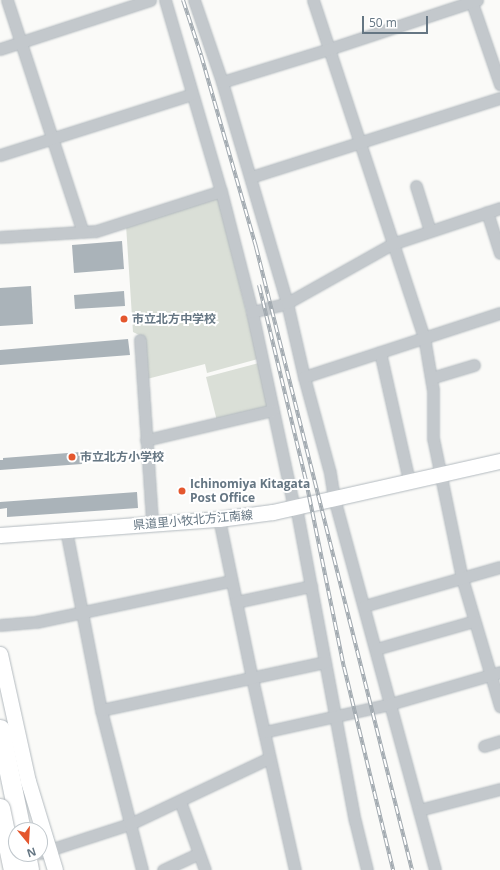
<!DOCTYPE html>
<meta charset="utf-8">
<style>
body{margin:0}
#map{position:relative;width:500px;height:870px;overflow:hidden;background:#fafaf8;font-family:"Open Sans","Noto Sans JP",sans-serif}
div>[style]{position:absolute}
.green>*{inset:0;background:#dadfd7}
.building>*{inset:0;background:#aab3b9}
.roads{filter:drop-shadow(0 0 1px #b3babf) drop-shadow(0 0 1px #b3babf)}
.street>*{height:11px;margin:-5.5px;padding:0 5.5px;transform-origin:5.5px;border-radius:5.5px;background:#c3c8cc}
.secondary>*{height:15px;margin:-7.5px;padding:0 7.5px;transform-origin:7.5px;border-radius:7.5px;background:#fff}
.highway>*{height:19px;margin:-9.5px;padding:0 9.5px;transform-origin:9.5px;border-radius:9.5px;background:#fff}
.rail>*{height:4px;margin-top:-2px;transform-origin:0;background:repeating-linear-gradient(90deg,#fff 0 8px,#a2aab0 0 16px);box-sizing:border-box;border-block:1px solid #a2aab0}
.bridges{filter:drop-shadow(0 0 1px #b4b9bd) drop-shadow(0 0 1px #b4b9bd)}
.highway-bridge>*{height:19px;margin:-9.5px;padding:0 9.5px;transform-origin:9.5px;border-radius:9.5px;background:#fff}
.dots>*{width:11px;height:11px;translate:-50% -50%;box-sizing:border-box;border:2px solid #fff;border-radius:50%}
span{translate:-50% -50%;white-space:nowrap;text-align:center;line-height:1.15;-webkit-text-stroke:4px #fff;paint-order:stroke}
.poi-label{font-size:12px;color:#657683;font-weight:700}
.left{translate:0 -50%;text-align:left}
.street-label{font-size:12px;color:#657683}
.north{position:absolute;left:8px;top:822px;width:40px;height:40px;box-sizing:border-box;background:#fff;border:1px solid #c1c8cd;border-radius:50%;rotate:162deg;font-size:11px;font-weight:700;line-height:16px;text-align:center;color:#657683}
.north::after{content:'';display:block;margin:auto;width:14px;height:18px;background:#e4572e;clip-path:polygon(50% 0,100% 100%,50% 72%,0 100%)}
.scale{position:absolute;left:362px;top:16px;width:66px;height:18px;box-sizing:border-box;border:2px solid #657683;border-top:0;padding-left:5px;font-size:12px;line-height:14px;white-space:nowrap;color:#657683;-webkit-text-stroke:3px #fff;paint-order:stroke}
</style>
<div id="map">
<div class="green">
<i style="clip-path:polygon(215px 196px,218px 198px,258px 359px,207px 373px,205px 364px,147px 379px,143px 337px,133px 332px,126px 225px)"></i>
<i style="clip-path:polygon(259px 363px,269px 407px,217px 421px,206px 377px)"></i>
</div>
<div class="building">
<i style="clip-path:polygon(122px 241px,124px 269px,74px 273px,72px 245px)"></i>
<i style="clip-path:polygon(31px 286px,33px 324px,0 326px,0 288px)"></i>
<i style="clip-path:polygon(124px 291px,125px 306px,75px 309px,74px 295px)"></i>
<i style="clip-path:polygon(128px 339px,130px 355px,0 365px,0 350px)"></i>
<i style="clip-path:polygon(81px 452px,82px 464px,0 470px,0 460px,3px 460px,3px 458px)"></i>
<i style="clip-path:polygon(137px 492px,138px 508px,7px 517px,7px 508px,0 509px,0 502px)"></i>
</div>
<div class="roads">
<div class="street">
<i style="left:7px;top:0;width:244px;rotate:71.9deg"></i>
<i style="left:165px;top:0;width:199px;rotate:73.7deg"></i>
<i style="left:221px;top:191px;width:125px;rotate:75.6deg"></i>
<i style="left:252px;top:312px;width:191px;rotate:77.9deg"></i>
<i style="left:292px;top:499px;width:14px;rotate:69deg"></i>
<i style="left:297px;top:512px;width:314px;rotate:79.4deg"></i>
<i style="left:355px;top:821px;width:50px;rotate:76.2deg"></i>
<i style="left:194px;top:0;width:87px;rotate:71.1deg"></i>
<i style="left:222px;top:82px;width:230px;rotate:73.6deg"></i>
<i style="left:287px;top:303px;width:76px;rotate:77.1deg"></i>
<i style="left:304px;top:377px;width:99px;rotate:74.8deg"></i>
<i style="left:330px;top:473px;width:25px;rotate:81deg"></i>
<i style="left:334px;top:498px;width:385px;rotate:74.8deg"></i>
<i style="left:313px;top:0;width:355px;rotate:71.8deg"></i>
<i style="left:424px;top:337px;width:54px;rotate:80.4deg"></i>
<i style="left:433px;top:390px;width:48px;rotate:90deg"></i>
<i style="left:433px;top:438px;width:143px;rotate:78.3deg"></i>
<i style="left:462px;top:578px;width:134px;rotate:73.5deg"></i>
<i style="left:471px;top:0;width:89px;rotate:71deg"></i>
<i style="left:0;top:49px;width:158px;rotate:-18.1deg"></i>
<i style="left:222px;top:82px;width:112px;rotate:-17.1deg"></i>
<i style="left:329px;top:49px;width:156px;rotate:-18.3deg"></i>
<i style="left:0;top:155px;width:201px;rotate:-17.6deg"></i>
<i style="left:251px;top:177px;width:261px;rotate:-17.6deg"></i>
<i style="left:416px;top:186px;width:47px;rotate:72.7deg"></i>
<i style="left:487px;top:212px;width:43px;rotate:72.4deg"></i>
<i style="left:0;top:237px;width:96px;rotate:-3.6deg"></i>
<i style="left:96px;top:231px;width:131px;rotate:-17.7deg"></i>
<i style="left:252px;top:312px;width:36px;rotate:-14deg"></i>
<i style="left:287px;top:303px;width:120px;rotate:-29.3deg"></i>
<i style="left:392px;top:244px;width:114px;rotate:-18.4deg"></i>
<i style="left:140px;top:340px;width:183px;rotate:86.2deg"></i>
<i style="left:380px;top:352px;width:132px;rotate:77.3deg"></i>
<i style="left:304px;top:377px;width:206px;rotate:-18.1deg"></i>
<i style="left:431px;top:378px;width:45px;rotate:-16.8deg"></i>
<i style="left:146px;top:440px;width:130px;rotate:-13.3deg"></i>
<i style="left:219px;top:519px;width:162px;rotate:78.3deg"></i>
<i style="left:252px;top:678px;width:197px;rotate:77.4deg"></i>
<i style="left:66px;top:530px;width:183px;rotate:79deg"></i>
<i style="left:101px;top:710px;width:165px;rotate:75.6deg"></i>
<i style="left:236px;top:602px;width:77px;rotate:-12deg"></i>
<i style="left:364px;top:606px;width:141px;rotate:-16deg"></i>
<i style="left:0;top:625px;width:36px;rotate:-5deg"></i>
<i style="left:36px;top:622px;width:199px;rotate:-11.9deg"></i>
<i style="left:376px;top:649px;width:102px;rotate:-15.9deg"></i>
<i style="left:101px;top:710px;width:229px;rotate:-12.1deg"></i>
<i style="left:264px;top:732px;width:129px;rotate:-12.5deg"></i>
<i style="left:390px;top:704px;width:115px;rotate:-16.2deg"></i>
<i style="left:484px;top:746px;width:17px;rotate:-17deg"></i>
<i style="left:180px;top:801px;width:73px;rotate:70.1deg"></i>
<i style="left:419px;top:810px;width:84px;rotate:-14.5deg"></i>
<i style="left:40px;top:853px;width:95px;rotate:-17.9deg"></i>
<i style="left:130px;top:824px;width:154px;rotate:-25.4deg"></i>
<i style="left:163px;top:870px;width:38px;rotate:-25deg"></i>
</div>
<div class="secondary">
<i style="left:0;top:535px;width:220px;rotate:-4.2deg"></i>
<i style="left:219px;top:519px;width:54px;rotate:-7.4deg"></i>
<i style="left:273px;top:512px;width:233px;rotate:-12.7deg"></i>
<i style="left:0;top:654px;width:130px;rotate:77.6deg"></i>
<i style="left:28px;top:781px;width:93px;rotate:73.1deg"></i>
</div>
<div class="highway">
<i style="left:0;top:729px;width:103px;rotate:78.3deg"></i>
</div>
</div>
<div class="rail">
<i style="left:183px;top:0;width:58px;rotate:71.9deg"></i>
<i style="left:201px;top:55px;width:200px;rotate:74deg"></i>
<i style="left:256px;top:247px;width:642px;rotate:75.94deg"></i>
<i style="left:259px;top:285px;width:202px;rotate:76.5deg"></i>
<i style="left:306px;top:481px;width:190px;rotate:78.5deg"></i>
<i style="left:344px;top:667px;width:209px;rotate:76.4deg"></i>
</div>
<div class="bridges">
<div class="highway-bridge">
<i style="left:0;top:808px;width:63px;rotate:78.2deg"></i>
<i style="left:26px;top:854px;width:16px;rotate:79deg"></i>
</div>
</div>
<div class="dots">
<i style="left:124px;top:319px;background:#e4572e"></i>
<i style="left:72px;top:457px;background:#e4572e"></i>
<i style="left:182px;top:491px;background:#e4572e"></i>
</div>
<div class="poi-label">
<span class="left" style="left:132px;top:319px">市立北方中学校</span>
<span class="left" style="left:80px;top:457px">市立北方小学校</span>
<span class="left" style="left:190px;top:491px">Ichinomiya Kitagata<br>Post Office</span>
</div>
<div class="street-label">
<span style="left:193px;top:520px;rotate:-5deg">県道里小牧北方江南線</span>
</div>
<div class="north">N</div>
<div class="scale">50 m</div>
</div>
